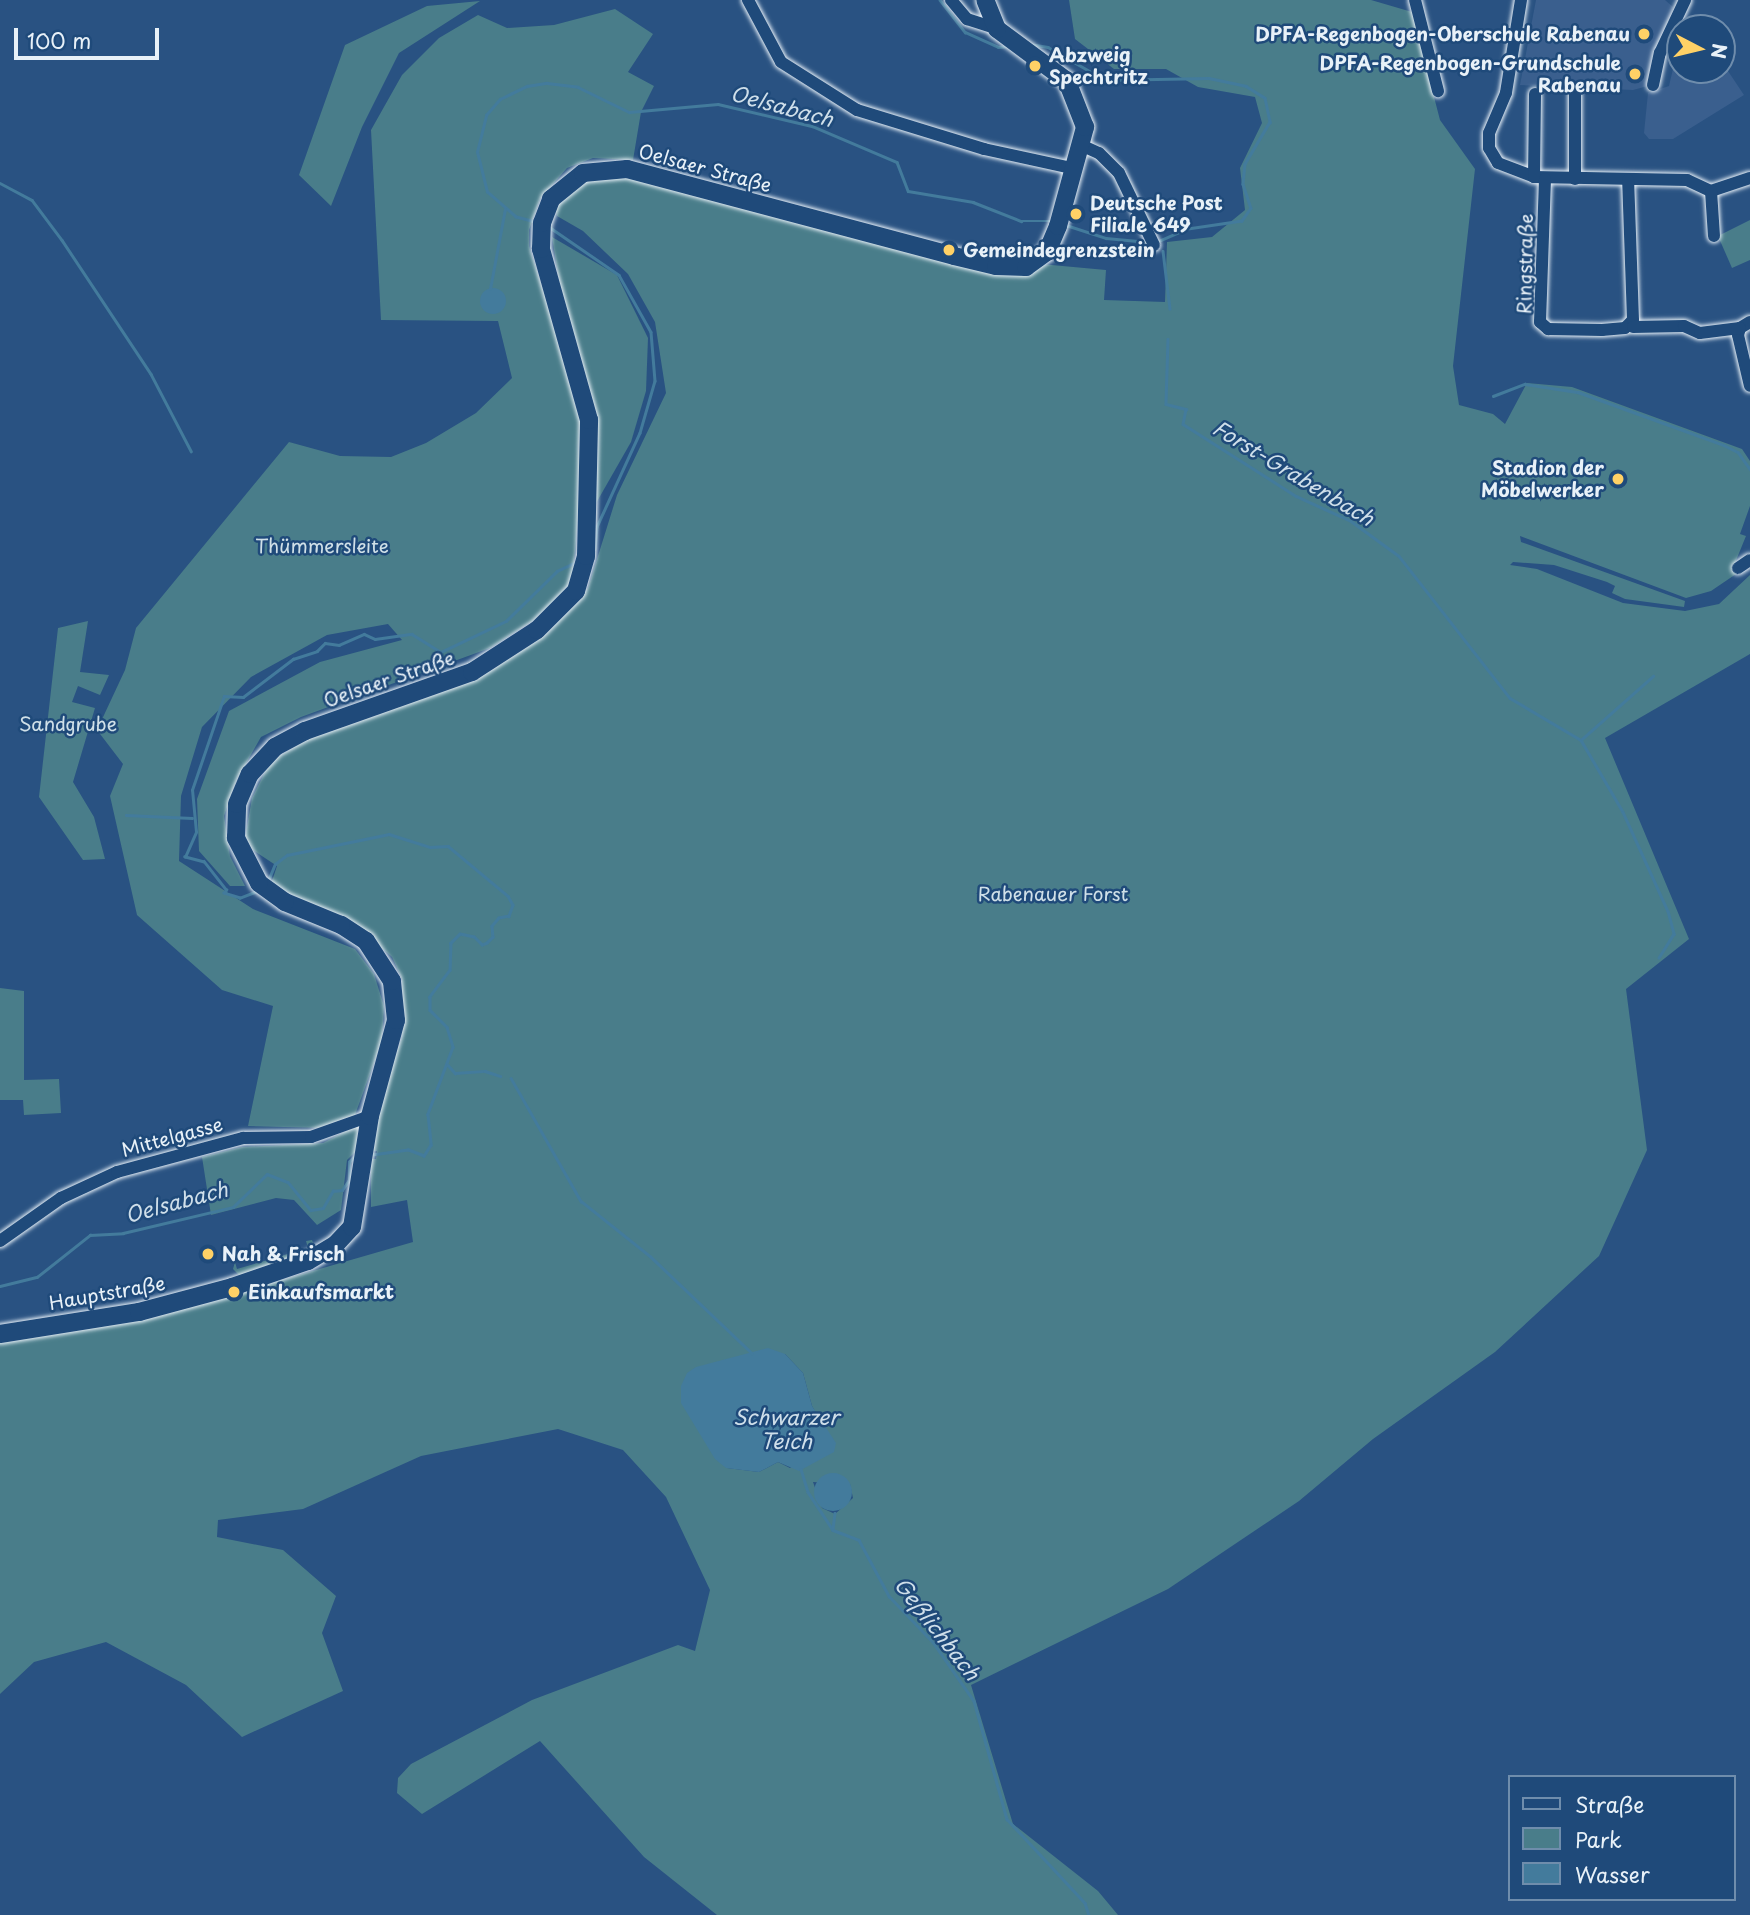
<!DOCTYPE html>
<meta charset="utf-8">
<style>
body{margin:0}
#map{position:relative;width:1750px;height:1915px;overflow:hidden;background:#295282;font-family:"Playpen Sans",sans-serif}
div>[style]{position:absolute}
.built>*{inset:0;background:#3a5f8e}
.green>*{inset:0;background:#497d8a}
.water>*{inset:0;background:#437b9c}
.round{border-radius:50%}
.stream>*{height:2.5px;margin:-1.25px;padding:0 1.25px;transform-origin:1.25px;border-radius:1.25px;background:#437b9c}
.roads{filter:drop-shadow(0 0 2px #e8f1f8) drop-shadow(0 0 2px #e8f1f8)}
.street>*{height:12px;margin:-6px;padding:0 6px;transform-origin:6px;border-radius:6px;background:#1f4a7a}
.secondary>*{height:18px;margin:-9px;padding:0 9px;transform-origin:9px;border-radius:9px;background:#1f4a7a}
.dots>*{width:19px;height:19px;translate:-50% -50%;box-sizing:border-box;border:4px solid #1f4a7a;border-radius:50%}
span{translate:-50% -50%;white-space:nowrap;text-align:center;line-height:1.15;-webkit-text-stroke:5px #1f4a7a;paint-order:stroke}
.poi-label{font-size:19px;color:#e8f1f8;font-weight:700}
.right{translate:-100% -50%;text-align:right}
.left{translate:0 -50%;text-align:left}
.street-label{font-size:19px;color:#e8f1f8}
.park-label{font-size:19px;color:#d0e0e8}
.water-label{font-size:21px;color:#cfdfea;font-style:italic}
.legend{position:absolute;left:1508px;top:1775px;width:228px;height:126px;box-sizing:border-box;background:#1f4a7a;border:2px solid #6f8dac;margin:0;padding:9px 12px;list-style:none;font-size:21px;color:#e8f1f8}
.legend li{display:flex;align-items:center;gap:14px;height:35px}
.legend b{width:35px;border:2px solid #6f8dac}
.north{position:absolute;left:1666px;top:14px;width:70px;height:70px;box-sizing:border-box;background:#1f4a7a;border:2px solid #6f8dac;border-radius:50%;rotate:97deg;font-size:19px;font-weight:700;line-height:28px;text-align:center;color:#e8f1f8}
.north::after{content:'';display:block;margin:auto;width:24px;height:32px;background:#ffd166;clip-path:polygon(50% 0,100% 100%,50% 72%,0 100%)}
.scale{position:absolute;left:14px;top:28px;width:145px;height:32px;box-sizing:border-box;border:4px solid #e8f1f8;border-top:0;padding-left:9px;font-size:21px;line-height:24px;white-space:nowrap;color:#e8f1f8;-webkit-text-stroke:5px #1f4a7a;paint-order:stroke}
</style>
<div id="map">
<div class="built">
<i style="clip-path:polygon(1536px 0,1665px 0,1673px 7px,1671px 15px,1652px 56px,1648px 86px,1633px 90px,1520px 85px)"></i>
<i style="clip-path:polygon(1679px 43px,1680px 70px,1722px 70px,1722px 62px,1744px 95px,1673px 139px,1649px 139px,1644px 133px,1648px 93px,1669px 86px)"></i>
</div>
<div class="green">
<i style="clip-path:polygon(evenodd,1069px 0,1371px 0,1412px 12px,1440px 120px,1475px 169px,1453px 366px,1459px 405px,1493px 414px,1505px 424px,1527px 383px,1572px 387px,1742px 449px,1750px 461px,1750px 506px,1740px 534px,1746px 536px,1735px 563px,1739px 572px,1711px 591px,1686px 598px,1520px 536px,1521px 542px,1685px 601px,1684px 607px,1625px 599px,1612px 593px,1615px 586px,1607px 582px,1554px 565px,1513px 562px,1510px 565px,1537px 569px,1623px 603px,1685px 611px,1719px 604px,1750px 575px,1750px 654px,1605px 738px,1689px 939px,1626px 989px,1647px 1150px,1599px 1256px,1495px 1352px,1373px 1439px,1299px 1501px,1168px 1589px,971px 1685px,1013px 1824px,1098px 1891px,1118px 1915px,717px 1915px,644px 1857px,540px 1741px,422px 1814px,397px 1793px,398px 1778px,411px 1764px,532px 1700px,678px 1645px,695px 1651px,710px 1590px,666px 1497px,623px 1450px,558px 1429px,421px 1456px,303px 1509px,218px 1520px,217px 1537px,283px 1550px,336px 1596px,322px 1633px,343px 1691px,242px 1737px,186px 1685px,106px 1642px,34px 1662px,0 1694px,0 1339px,150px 1318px,413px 1242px,407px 1200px,371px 1207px,371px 1159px,376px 1159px,377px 1151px,372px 1151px,381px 1094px,402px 1037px,402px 979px,392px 957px,361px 930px,271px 884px,277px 866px,244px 844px,252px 798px,270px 762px,320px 731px,529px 641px,588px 588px,617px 495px,666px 393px,655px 322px,628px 274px,583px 231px,557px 216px,555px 207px,567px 190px,592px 177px,625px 174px,954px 256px,1106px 270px,1104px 300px,1165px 302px,1167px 242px,1212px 237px,1245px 210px,1240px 168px,1262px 123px,1255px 97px,1198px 87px,1166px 69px,1114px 69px,1075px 39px,1069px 0,785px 1354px,803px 1373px,812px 1406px,830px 1437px,790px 1468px,778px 1462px,759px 1472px,727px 1468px,707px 1443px,785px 1354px,1069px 0,813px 1482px,850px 1484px,853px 1498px,835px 1514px,822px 1508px,813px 1482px)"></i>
<i style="clip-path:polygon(480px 1px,399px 53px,362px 127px,331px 206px,299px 175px,345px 45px,427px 6px)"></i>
<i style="clip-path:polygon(615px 9px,653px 34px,628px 72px,654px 86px,641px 112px,633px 160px,593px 158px,567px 168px,540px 199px,529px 230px,529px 246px,579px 403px,584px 457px,572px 582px,537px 618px,490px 648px,301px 717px,261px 737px,236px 781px,224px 816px,230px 856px,245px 886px,230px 886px,199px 851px,197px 799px,229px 711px,320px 662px,402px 640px,388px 624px,327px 635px,251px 677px,202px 727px,181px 796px,179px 861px,253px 909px,355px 949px,374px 974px,384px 1006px,382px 1041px,355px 1115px,322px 1128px,248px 1126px,273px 1006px,222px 990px,137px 915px,110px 796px,123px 764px,97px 730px,125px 670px,136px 628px,289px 442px,340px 456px,391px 457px,426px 443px,476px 413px,512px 378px,498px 321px,381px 320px,371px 130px,402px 75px,439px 38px,478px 15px,507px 28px,554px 25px)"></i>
<i style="clip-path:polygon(1750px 220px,1750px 260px,1732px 268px,1718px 236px)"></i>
<i style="clip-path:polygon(552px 237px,617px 275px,648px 338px,646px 391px,631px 442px,595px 505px)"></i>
<i style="clip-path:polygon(88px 621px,80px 672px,109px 675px,100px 695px,78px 686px,72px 702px,95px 708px,73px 782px,94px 817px,105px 859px,83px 860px,39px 797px,58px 628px)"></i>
<i style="clip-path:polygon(0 988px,24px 991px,24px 1080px,59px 1079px,61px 1113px,24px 1115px,23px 1100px,0 1100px)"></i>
<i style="clip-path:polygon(358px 1125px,357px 1150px,347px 1160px,341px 1210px,317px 1225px,294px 1200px,276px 1198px,211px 1215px,202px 1157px,242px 1147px,323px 1143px)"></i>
<i style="clip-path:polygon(312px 1240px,315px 1248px,307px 1253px,240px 1276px,233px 1269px,235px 1262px,237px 1269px,308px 1248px,306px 1241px)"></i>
</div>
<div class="water">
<i class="round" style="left:480px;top:288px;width:26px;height:26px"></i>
<i style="clip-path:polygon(768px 1348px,785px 1354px,803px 1373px,812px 1406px,836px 1443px,834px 1452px,799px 1471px,778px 1462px,759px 1472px,726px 1468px,715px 1459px,681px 1403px,681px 1386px,687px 1373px,696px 1367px)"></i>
<i class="round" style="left:814px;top:1473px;width:38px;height:38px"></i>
</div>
<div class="stream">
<i style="left:940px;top:0;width:41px;rotate:52deg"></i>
<i style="left:965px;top:32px;width:36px;rotate:24deg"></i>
<i style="left:998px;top:47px;width:11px;rotate:-5deg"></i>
<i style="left:1029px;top:44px;width:19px;rotate:9deg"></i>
<i style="left:1048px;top:47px;width:66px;rotate:30.1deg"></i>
<i style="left:1105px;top:80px;width:104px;rotate:-1.1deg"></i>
<i style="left:1209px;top:78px;width:38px;rotate:12deg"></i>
<i style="left:1246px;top:86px;width:22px;rotate:32deg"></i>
<i style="left:1265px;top:98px;width:25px;rotate:78deg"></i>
<i style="left:1270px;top:122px;width:49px;rotate:120.8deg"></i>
<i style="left:1245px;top:164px;width:20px;rotate:96deg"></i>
<i style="left:1243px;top:184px;width:25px;rotate:72deg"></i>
<i style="left:1251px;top:208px;width:16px;rotate:125deg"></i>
<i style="left:1242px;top:221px;width:56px;rotate:171.7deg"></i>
<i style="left:1187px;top:229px;width:32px;rotate:156deg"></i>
<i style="left:0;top:183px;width:36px;rotate:28deg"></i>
<i style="left:32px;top:200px;width:50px;rotate:53.1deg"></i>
<i style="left:62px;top:240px;width:161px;rotate:56.4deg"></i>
<i style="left:151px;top:374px;width:87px;rotate:62.5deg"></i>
<i style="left:535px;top:222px;width:20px;rotate:-165deg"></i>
<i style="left:516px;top:217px;width:38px;rotate:-139deg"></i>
<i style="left:487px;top:192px;width:41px;rotate:-104deg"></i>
<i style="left:477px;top:152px;width:38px;rotate:-76deg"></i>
<i style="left:486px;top:115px;width:21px;rotate:-49deg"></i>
<i style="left:500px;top:99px;width:30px;rotate:-26deg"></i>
<i style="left:527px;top:86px;width:20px;rotate:-9deg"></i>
<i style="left:547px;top:83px;width:31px;rotate:7deg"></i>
<i style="left:578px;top:87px;width:57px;rotate:26.1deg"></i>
<i style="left:629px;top:112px;width:89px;rotate:-5.1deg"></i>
<i style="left:718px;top:104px;width:97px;rotate:13.2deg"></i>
<i style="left:812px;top:126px;width:92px;rotate:23deg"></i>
<i style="left:897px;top:162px;width:31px;rotate:69deg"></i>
<i style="left:908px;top:191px;width:66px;rotate:9.6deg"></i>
<i style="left:973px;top:202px;width:52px;rotate:21.6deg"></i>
<i style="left:1021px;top:221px;width:32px"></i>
<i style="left:1066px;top:225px;width:42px;rotate:18deg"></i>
<i style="left:1106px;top:238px;width:42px;rotate:5.4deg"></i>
<i style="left:548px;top:226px;width:86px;rotate:34.6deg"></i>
<i style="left:619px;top:275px;width:65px;rotate:60.7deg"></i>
<i style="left:651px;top:332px;width:49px;rotate:85.3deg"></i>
<i style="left:655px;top:381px;width:54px;rotate:106.1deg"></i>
<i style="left:640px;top:433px;width:103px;rotate:114.6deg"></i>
<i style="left:597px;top:527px;width:22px;rotate:95deg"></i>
<i style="left:1163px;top:251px;width:58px;rotate:83.1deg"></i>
<i style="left:490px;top:289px;width:81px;rotate:-79.4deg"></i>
<i style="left:1168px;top:339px;width:65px;rotate:91.8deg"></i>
<i style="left:1166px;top:404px;width:21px;rotate:14deg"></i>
<i style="left:1186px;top:409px;width:15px;rotate:101deg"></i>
<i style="left:1183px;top:424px;width:134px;rotate:32.5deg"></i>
<i style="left:1296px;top:496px;width:60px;rotate:24.4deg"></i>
<i style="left:1351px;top:521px;width:59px;rotate:36.1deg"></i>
<i style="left:1399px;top:556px;width:180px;rotate:52deg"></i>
<i style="left:1510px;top:698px;width:82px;rotate:30.6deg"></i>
<i style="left:1581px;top:740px;width:83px;rotate:59.7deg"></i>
<i style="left:1623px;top:812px;width:109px;rotate:65.6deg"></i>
<i style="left:1668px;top:911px;width:24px;rotate:75deg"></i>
<i style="left:1674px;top:934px;width:28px;rotate:122deg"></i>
<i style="left:1493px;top:396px;width:34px;rotate:-21deg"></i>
<i style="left:1525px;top:384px;width:54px;rotate:8.6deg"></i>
<i style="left:1578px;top:392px;width:155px;rotate:20deg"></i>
<i style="left:1724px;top:445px;width:16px;rotate:27deg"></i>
<i style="left:1738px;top:452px;width:21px;rotate:55deg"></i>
<i style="left:1582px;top:739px;width:95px;rotate:-41.6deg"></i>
<i style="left:126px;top:815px;width:66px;rotate:2.6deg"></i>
<i style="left:268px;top:881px;width:18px;rotate:-68deg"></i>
<i style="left:275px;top:864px;width:15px;rotate:-37deg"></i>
<i style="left:287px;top:855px;width:104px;rotate:-11.6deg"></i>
<i style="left:389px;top:834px;width:43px;rotate:17.6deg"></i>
<i style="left:430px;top:847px;width:18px;rotate:-3deg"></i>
<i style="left:448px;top:846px;width:78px;rotate:39.8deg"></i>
<i style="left:508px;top:896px;width:10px;rotate:61deg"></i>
<i style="left:513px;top:905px;width:12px;rotate:110deg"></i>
<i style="left:509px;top:916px;width:10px;rotate:169deg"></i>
<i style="left:499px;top:918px;width:11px;rotate:131deg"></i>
<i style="left:492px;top:926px;width:11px;rotate:85deg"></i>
<i style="left:493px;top:937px;width:8px;rotate:135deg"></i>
<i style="left:487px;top:943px;width:5px;rotate:158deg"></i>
<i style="left:482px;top:945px;width:11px;rotate:-135deg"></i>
<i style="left:474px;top:937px;width:14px;rotate:-168deg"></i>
<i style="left:460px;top:934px;width:13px;rotate:135deg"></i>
<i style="left:451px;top:943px;width:27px;rotate:92deg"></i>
<i style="left:450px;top:970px;width:34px;rotate:127deg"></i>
<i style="left:430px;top:997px;width:13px;rotate:90deg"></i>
<i style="left:430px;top:1010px;width:24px;rotate:45deg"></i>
<i style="left:447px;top:1027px;width:21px;rotate:73deg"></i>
<i style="left:453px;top:1047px;width:72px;rotate:110.5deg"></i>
<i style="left:428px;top:1114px;width:31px;rotate:84deg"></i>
<i style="left:431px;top:1145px;width:13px;rotate:122deg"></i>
<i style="left:424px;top:1156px;width:17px;rotate:-159deg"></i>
<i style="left:408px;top:1150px;width:37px;rotate:172deg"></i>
<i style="left:256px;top:892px;width:17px;rotate:159deg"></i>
<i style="left:240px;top:898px;width:17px;rotate:-163deg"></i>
<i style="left:224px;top:893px;width:4px;rotate:-56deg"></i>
<i style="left:226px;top:890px;width:36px;rotate:-128deg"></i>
<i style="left:204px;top:862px;width:20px;rotate:-165deg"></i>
<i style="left:185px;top:857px;width:27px;rotate:-66deg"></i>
<i style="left:196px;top:832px;width:42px;rotate:-95.4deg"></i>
<i style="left:192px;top:790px;width:99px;rotate:-71.2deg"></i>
<i style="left:224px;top:696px;width:19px;rotate:3deg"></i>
<i style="left:243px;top:697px;width:63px;rotate:-37.2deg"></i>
<i style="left:293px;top:659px;width:25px;rotate:-18deg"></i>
<i style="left:317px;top:651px;width:11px;rotate:-45deg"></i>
<i style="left:325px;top:643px;width:14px;rotate:8deg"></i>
<i style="left:339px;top:645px;width:27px;rotate:-24deg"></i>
<i style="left:364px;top:634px;width:12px;rotate:24deg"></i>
<i style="left:375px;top:639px;width:37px;rotate:-8deg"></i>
<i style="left:412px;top:634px;width:34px;rotate:32deg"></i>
<i style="left:441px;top:652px;width:72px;rotate:-25.5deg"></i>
<i style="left:506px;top:621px;width:71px;rotate:-44.4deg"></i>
<i style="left:557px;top:571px;width:21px;rotate:-25deg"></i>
<i style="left:448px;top:1065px;width:11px;rotate:49deg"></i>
<i style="left:455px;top:1073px;width:30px;rotate:-4deg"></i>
<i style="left:485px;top:1071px;width:16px;rotate:18deg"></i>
<i style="left:511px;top:1078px;width:142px;rotate:60.4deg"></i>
<i style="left:581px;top:1201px;width:88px;rotate:38.6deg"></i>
<i style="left:650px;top:1256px;width:141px;rotate:43.6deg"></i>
<i style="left:0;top:1286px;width:38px;rotate:-14deg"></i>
<i style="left:37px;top:1277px;width:68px;rotate:-38.4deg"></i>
<i style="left:90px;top:1235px;width:33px;rotate:-3deg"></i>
<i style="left:123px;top:1233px;width:113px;rotate:-13.3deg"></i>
<i style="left:233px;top:1207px;width:47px;rotate:-44.1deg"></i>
<i style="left:267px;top:1174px;width:22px;rotate:21deg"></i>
<i style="left:288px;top:1182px;width:36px;rotate:51deg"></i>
<i style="left:311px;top:1210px;width:12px;rotate:-9deg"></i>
<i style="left:323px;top:1208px;width:20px;rotate:-60deg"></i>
<i style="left:333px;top:1191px;width:9px;rotate:-6deg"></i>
<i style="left:342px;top:1190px;width:12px;rotate:-55deg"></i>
<i style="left:349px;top:1180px;width:18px;rotate:-90deg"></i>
<i style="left:349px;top:1162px;width:11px;rotate:-45deg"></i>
<i style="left:801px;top:1469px;width:24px;rotate:73deg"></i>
<i style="left:808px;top:1492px;width:45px;rotate:56.7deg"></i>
<i style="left:835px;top:1513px;width:17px;rotate:97deg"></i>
<i style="left:833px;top:1530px;width:28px;rotate:21deg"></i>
<i style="left:859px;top:1540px;width:64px;rotate:61.8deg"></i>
<i style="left:889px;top:1596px;width:64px;rotate:46.3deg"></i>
<i style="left:933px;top:1642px;width:72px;rotate:55.2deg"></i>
<i style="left:974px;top:1701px;width:123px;rotate:74.4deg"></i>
<i style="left:1007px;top:1819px;width:115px;rotate:47.1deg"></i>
<i style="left:1085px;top:1903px;width:13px;rotate:72deg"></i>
</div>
<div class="roads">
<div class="street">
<i style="left:748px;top:0;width:70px;rotate:62deg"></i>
<i style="left:781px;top:62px;width:90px;rotate:32.3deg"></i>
<i style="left:857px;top:110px;width:133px;rotate:17.1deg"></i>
<i style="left:984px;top:149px;width:90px;rotate:12.2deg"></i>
<i style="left:951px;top:0;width:25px;rotate:50deg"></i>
<i style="left:967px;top:19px;width:32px;rotate:18deg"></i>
<i style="left:1415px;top:0;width:94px;rotate:75.8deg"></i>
<i style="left:1521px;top:0;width:94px;rotate:99.2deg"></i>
<i style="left:1506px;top:93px;width:43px;rotate:113deg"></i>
<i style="left:1489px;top:133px;width:15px;rotate:90deg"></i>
<i style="left:1489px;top:148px;width:17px;rotate:59deg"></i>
<i style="left:1498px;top:163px;width:39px;rotate:21deg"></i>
<i style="left:1534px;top:177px;width:153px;rotate:1.1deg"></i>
<i style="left:1687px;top:180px;width:26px;rotate:25deg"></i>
<i style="left:1711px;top:191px;width:41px;rotate:-18.4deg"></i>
<i style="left:1653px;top:85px;width:33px;rotate:-78deg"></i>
<i style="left:1660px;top:53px;width:59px;rotate:-64.7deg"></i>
<i style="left:1083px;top:146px;width:17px;rotate:24deg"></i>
<i style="left:1099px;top:153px;width:28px;rotate:45deg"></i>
<i style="left:1119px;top:173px;width:80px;rotate:64.1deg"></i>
<i style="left:1534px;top:177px;width:83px;rotate:-89.3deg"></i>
<i style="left:1545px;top:179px;width:143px;rotate:92deg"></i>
<i style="left:1540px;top:322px;width:11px;rotate:41deg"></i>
<i style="left:1548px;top:329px;width:54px;rotate:1.1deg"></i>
<i style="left:1602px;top:330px;width:23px;rotate:-5deg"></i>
<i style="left:1625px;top:328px;width:11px;rotate:-45deg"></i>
<i style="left:1633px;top:320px;width:140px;rotate:-92deg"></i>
<i style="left:1575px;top:179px;width:85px;rotate:-90deg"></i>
<i style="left:1711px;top:191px;width:45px;rotate:86.2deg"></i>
<i style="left:1750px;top:322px;width:12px;rotate:149deg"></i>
<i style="left:1740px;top:328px;width:7px;rotate:106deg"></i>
<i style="left:1738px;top:335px;width:52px;rotate:76.8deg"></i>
<i style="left:1633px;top:327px;width:51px;rotate:-1.1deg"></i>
<i style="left:1684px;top:326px;width:17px;rotate:24deg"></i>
<i style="left:1700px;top:333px;width:40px;rotate:-7.1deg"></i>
<i style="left:1738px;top:568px;width:14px;rotate:-34deg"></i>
<i style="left:0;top:1241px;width:75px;rotate:-35.2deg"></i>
<i style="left:61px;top:1198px;width:62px;rotate:-24.9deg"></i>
<i style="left:117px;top:1172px;width:131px;rotate:-15.1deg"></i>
<i style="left:243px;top:1138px;width:68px;rotate:-0.8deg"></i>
<i style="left:311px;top:1137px;width:63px;rotate:-19.6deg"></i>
</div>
<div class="secondary">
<i style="left:0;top:1334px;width:141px;rotate:-9deg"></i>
<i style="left:139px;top:1312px;width:96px;rotate:-15deg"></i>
<i style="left:232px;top:1287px;width:80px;rotate:-18.9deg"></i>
<i style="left:308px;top:1261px;width:33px;rotate:-31deg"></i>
<i style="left:336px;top:1244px;width:23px;rotate:-47deg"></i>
<i style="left:352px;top:1227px;width:112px;rotate:-80.8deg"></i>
<i style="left:370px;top:1116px;width:99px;rotate:-74.8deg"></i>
<i style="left:396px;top:1020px;width:39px;rotate:-96deg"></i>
<i style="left:392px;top:981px;width:48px;rotate:-123deg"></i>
<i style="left:366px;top:941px;width:30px;rotate:-147deg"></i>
<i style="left:341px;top:925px;width:61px;rotate:-157.7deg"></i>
<i style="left:285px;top:902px;width:32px;rotate:-144deg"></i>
<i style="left:259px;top:883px;width:51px;rotate:-117.1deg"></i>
<i style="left:236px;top:838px;width:34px;rotate:-88deg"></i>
<i style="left:237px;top:804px;width:33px;rotate:-67deg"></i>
<i style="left:250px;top:774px;width:37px;rotate:-47deg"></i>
<i style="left:275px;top:747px;width:34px;rotate:-28deg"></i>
<i style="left:305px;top:731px;width:177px;rotate:-19.5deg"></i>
<i style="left:472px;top:672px;width:77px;rotate:-32.9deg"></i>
<i style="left:537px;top:630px;width:55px;rotate:-45deg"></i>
<i style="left:576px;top:591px;width:36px;rotate:-74deg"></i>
<i style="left:586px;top:556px;width:136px;rotate:-88.7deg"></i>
<i style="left:589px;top:420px;width:178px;rotate:-105.7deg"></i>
<i style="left:541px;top:249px;width:26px;rotate:-88deg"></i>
<i style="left:542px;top:223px;width:26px;rotate:-69deg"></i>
<i style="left:551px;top:199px;width:41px;rotate:-39.1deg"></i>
<i style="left:583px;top:173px;width:44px;rotate:-5.2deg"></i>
<i style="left:627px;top:169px;width:338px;rotate:14.9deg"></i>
<i style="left:954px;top:256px;width:43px;rotate:13.4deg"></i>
<i style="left:996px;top:266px;width:30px;rotate:2deg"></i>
<i style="left:1026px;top:267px;width:26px;rotate:-36deg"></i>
<i style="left:1047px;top:252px;width:28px;rotate:-67deg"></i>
<i style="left:1058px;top:226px;width:103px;rotate:-74.7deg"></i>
<i style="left:1085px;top:127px;width:49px;rotate:-111.4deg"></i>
<i style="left:1067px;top:81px;width:87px;rotate:-143.4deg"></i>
<i style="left:997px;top:29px;width:31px;rotate:-112deg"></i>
</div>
</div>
<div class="dots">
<i style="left:1644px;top:34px;background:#ffd166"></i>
<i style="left:1035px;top:66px;background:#ffd166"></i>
<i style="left:1635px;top:74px;background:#ffd166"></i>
<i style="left:1076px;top:214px;background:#ffd166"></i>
<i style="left:949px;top:250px;background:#ffd166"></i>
<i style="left:1618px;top:479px;background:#ffd166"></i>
<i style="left:208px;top:1254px;background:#ffd166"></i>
<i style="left:234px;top:1292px;background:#ffd166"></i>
</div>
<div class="poi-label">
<span class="right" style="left:1630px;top:34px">DPFA-Regenbogen-Oberschule Rabenau</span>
<span class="left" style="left:1049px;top:66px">Abzweig<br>Spechtritz</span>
<span class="right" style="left:1621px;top:74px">DPFA-Regenbogen-Grundschule<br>Rabenau</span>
<span class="left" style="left:1090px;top:214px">Deutsche Post<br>Filiale 649</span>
<span class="left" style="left:963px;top:250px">Gemeindegrenzstein</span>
<span class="right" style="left:1604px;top:479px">Stadion der<br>Möbelwerker</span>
<span class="left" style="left:222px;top:1254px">Nah &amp; Frisch</span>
<span class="left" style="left:248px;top:1292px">Einkaufsmarkt</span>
</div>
<div class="street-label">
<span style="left:705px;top:168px;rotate:15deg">Oelsaer Straße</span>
<span style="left:1525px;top:264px;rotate:-89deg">Ringstraße</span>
<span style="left:389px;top:679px;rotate:-19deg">Oelsaer Straße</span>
<span style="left:172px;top:1137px;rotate:-15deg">Mittelgasse</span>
<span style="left:107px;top:1293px;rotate:-10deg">Hauptstraße</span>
</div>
<div class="park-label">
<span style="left:322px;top:546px">Thümmersleite</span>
<span style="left:68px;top:724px">Sandgrube</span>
<span style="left:1053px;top:894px">Rabenauer Forst</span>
</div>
<div class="water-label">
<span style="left:782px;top:105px;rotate:15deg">Oelsabach</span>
<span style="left:1294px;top:472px;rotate:31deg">Forst-Grabenbach</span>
<span style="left:176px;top:1201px;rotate:-15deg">Oelsabach</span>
<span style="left:786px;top:1428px">Schwarzer<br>Teich</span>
<span style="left:938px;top:1628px;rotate:52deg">Geßlichbach</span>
</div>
<ul class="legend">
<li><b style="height:9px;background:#1f4a7a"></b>Straße</li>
<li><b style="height:19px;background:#497d8a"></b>Park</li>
<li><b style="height:19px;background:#437b9c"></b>Wasser</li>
</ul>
<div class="north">N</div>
<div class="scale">100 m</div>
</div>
